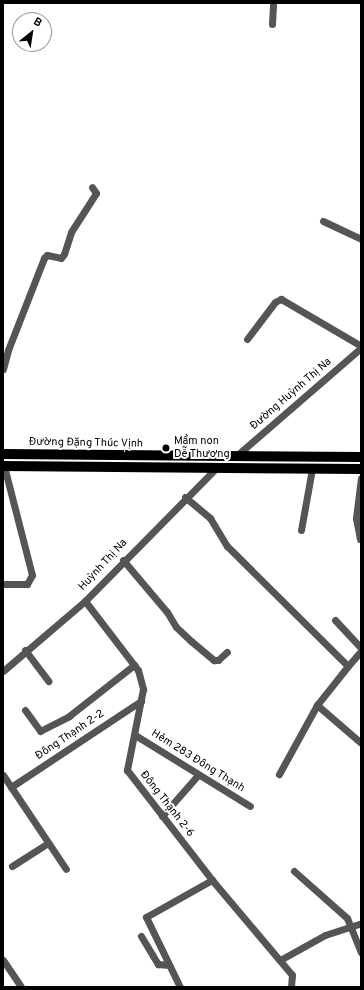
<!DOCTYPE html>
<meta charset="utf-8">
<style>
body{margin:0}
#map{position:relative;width:364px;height:990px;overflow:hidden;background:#fff;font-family:Overpass,sans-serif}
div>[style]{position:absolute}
.street>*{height:7px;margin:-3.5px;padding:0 3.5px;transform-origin:3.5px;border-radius:3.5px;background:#555}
.primary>*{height:10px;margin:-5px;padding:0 5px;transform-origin:5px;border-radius:5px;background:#000}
.dots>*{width:11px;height:11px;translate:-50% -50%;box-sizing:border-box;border:2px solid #fff;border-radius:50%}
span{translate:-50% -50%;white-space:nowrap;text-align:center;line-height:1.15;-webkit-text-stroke:4px #fff;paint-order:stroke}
.street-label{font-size:11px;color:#000}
.poi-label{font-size:11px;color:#000}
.left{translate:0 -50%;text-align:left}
.frame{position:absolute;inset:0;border:4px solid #000;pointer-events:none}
.north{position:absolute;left:12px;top:12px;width:40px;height:40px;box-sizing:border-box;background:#fff;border:1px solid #999;border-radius:50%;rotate:30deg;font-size:11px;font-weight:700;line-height:16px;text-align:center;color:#000}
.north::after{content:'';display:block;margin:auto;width:14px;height:18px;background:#000;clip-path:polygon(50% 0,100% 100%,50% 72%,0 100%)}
</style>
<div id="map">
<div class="street">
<i style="left:272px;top:24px;width:21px;rotate:-87deg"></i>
<i style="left:323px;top:221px;width:42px;rotate:25.3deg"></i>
<i style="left:247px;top:339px;width:46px;rotate:-52.9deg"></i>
<i style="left:275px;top:302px;width:7px;rotate:-27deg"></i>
<i style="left:281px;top:299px;width:93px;rotate:30.4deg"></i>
<i style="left:3px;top:369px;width:20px;rotate:-75deg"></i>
<i style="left:8px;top:350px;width:99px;rotate:-68.6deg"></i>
<i style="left:44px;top:258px;width:4px;rotate:-45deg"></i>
<i style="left:47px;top:255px;width:14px;rotate:12deg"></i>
<i style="left:61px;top:258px;width:5px;rotate:-53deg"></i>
<i style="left:64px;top:254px;width:23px;rotate:-72deg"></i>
<i style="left:71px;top:232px;width:46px;rotate:-57.3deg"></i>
<i style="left:96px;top:193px;width:7px;rotate:-124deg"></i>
<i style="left:235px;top:457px;width:167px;rotate:-40.9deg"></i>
<i style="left:185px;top:497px;width:33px;rotate:40deg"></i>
<i style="left:210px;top:518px;width:33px;rotate:59deg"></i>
<i style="left:227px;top:546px;width:170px;rotate:44.8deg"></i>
<i style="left:348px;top:666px;width:50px;rotate:128.5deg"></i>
<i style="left:317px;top:705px;width:79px;rotate:118.8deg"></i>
<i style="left:301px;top:530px;width:62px;rotate:-79.8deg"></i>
<i style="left:360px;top:539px;width:21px;rotate:-101deg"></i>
<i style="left:356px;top:518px;width:40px;rotate:-82.9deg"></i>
<i style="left:123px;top:560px;width:68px;rotate:49.8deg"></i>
<i style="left:167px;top:612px;width:17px;rotate:59deg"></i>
<i style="left:176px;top:627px;width:21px;rotate:43deg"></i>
<i style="left:191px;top:641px;width:30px;rotate:40deg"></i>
<i style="left:214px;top:660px;width:4px"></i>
<i style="left:218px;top:660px;width:12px;rotate:-42deg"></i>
<i style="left:3px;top:584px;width:24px"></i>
<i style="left:27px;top:584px;width:10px;rotate:-61deg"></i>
<i style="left:32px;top:575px;width:113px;rotate:-104.4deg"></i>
<i style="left:85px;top:601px;width:87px;rotate:52.5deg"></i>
<i style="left:138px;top:670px;width:20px;rotate:75deg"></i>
<i style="left:143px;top:689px;width:83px;rotate:101.2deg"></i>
<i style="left:127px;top:770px;width:139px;rotate:52.3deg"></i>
<i style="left:212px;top:880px;width:124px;rotate:49.9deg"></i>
<i style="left:292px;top:975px;width:12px;rotate:95deg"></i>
<i style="left:335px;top:620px;width:38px;rotate:47deg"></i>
<i style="left:25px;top:650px;width:39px;rotate:53deg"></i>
<i style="left:348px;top:666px;width:20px;rotate:-49deg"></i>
<i style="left:3px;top:671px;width:108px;rotate:-40.5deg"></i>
<i style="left:85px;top:601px;width:185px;rotate:-45.4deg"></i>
<i style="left:317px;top:705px;width:58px;rotate:40.8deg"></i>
<i style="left:25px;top:710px;width:26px;rotate:54deg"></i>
<i style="left:40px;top:731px;width:33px;rotate:-27deg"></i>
<i style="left:69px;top:716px;width:83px;rotate:-38.1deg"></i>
<i style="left:135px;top:735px;width:135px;rotate:31.7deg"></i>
<i style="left:3px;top:775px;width:113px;rotate:56.2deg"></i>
<i style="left:11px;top:787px;width:156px;rotate:-33.5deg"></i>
<i style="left:162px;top:816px;width:55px;rotate:-48.7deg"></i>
<i style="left:12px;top:866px;width:43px;rotate:-32.6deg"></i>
<i style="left:294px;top:871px;width:71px;rotate:41.6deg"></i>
<i style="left:347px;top:918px;width:37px;rotate:68deg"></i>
<i style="left:141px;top:936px;width:33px;rotate:59deg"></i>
<i style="left:158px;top:964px;width:11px;rotate:5deg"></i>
<i style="left:3px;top:960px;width:32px;rotate:56deg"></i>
<i style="left:280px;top:960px;width:51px;rotate:-29.1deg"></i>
<i style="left:325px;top:935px;width:38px;rotate:-18deg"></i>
<i style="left:180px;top:987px;width:78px;rotate:-115.9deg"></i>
<i style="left:146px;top:917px;width:76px;rotate:-29.3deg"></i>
</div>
<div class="primary">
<i style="left:3px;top:454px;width:358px;rotate:0.5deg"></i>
<i style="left:3px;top:466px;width:358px;rotate:0.5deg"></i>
</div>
<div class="dots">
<i style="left:166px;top:448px;background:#000"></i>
</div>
<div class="street-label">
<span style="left:291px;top:394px;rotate:-41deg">Đường Huỳnh Thị Na</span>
<span style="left:86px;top:443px;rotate:1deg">Đường Đặng Thúc Vịnh</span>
<span style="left:103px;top:565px;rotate:-47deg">Huỳnh Thị Na</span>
<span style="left:70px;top:735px;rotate:-34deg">Đông Thạnh 2-2</span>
<span style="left:198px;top:761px;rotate:32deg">Hẻm 283 Đông Thạnh</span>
<span style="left:167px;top:804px;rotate:52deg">Đông Thạnh 2-6</span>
</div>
<div class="poi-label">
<span class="left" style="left:174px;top:448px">Mầm non<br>Dễ Thương</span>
</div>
<div class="frame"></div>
<div class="north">B</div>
</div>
